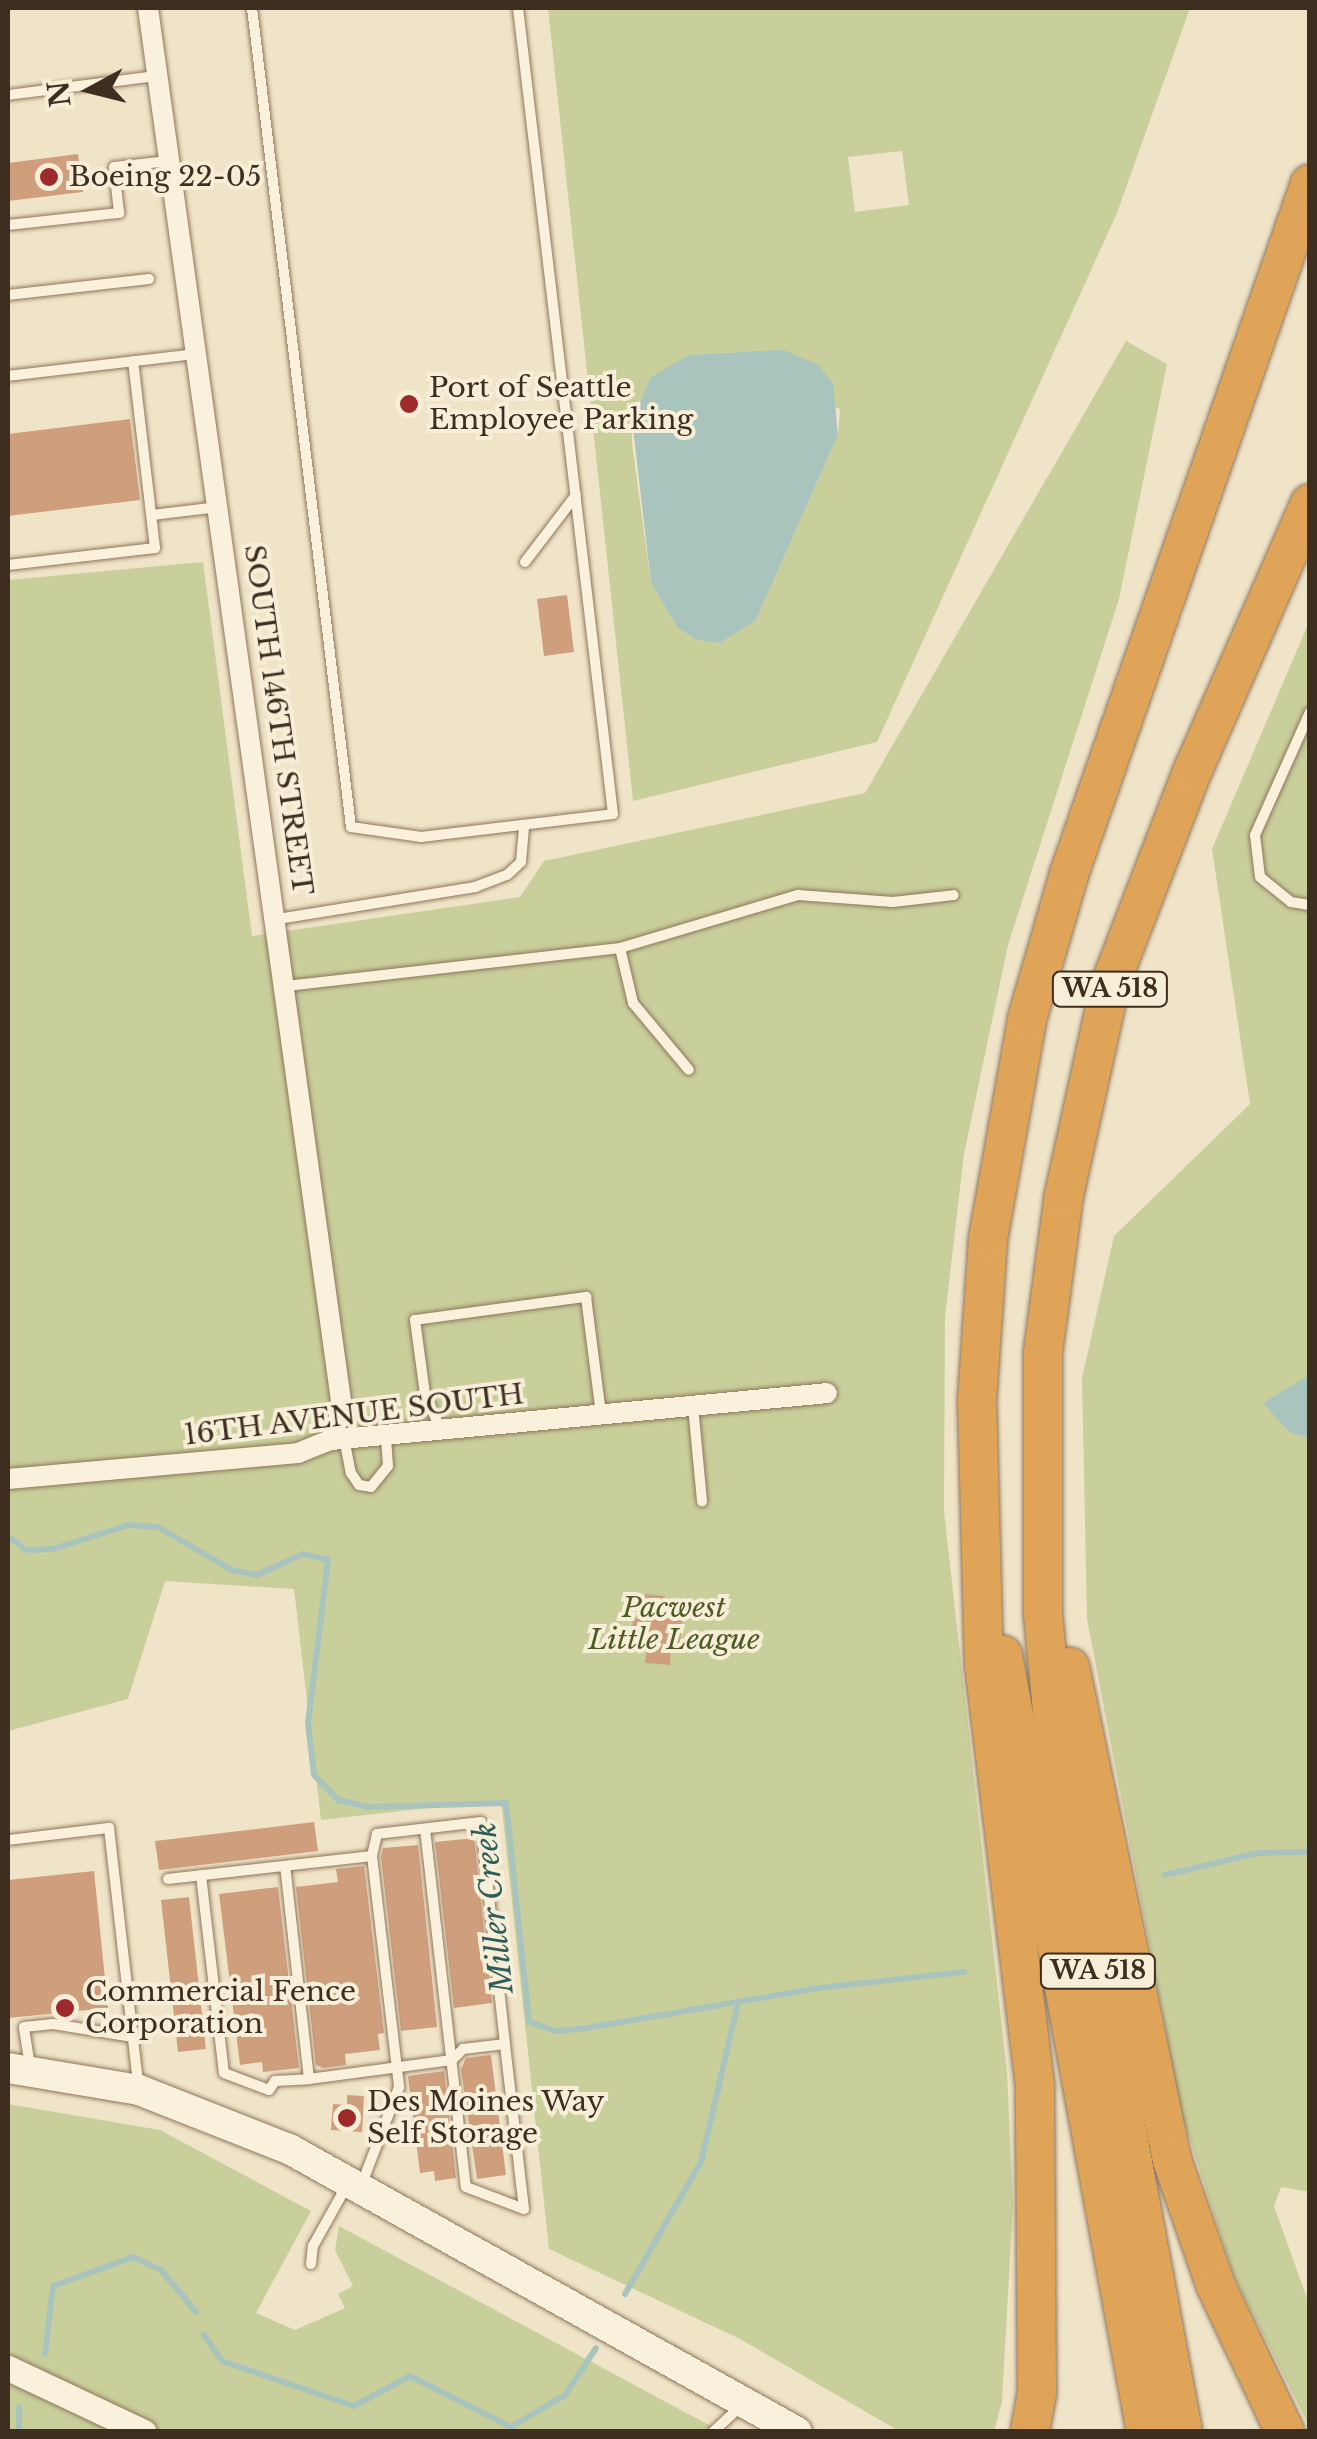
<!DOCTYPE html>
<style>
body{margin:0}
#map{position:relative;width:1317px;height:2439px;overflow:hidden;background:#f0e4c8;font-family:"Libre Baskerville",serif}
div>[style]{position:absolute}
.green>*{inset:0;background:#c9cf9b}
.water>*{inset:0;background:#a9c4bc}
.stream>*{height:6px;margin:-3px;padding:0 3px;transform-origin:3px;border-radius:3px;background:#a9c4bc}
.building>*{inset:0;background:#cf9f7d}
.roads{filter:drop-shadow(0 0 2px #8d765c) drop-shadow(0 0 2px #8d765c)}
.service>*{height:10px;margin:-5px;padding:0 5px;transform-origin:5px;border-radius:5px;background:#faf1dc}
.minor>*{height:20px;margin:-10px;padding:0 10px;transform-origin:10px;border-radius:10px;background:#faf1dc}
.tertiary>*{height:25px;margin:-12.5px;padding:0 12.5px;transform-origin:12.5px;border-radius:12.5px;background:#faf1dc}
.secondary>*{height:30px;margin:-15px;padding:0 15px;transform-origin:15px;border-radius:15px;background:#faf1dc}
.motorway>*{height:38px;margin:-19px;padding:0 19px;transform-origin:19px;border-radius:19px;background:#e0a458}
.dots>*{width:28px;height:28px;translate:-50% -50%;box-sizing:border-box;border:5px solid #f7eed8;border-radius:50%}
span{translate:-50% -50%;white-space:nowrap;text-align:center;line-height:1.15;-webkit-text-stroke:8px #f7eed8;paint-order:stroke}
.shield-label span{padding:2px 8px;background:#f7eed8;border:2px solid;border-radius:8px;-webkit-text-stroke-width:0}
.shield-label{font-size:25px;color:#3d2e20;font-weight:700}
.poi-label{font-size:28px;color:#3d2e20}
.left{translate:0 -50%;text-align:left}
.street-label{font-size:28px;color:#3d2e20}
.park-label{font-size:28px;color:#4d5a26;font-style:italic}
.water-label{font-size:30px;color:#2f5d5a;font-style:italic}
.frame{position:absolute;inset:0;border:10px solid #3d2e20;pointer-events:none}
.north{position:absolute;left:40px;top:40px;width:100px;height:100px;-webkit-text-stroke:8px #f7eed8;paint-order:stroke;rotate:263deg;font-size:28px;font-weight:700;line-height:40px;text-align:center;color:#3d2e20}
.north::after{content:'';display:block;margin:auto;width:35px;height:45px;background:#3d2e20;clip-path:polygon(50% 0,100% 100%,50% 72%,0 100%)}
</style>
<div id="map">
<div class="green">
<i style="clip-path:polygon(evenodd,548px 8px,1190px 8px,1117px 213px,877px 742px,633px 801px,548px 8px,902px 151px,909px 205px,855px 212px,848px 157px,902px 151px,548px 8px,690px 355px,840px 409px,838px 435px,756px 620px,720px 643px,696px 640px,677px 627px,651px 583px,632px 444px,632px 419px,651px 377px,690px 355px)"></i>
<i style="clip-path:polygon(1126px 341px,1167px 364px,1119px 599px,1008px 945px,964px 1154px,945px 1317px,944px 1511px,1007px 2072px,1013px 2204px,1002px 2402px,994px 2431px,899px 2431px,740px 2339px,549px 2249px,501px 1800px,321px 1820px,294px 1589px,165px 1581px,128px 1699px,8px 1731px,8px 580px,203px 562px,252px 936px,520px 897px,544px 861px,865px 793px)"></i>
<i style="clip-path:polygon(1309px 622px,1310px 2192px,1281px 2187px,1274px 2206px,1309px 2304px,1309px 2426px,1234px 2276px,1182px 2116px,1087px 1619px,1082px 1378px,1114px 1236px,1250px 1104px,1212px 849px)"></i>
<i style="clip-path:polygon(8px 2104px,160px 2130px,311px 2211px,256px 2313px,295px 2330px,345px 2308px,338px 2294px,353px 2286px,335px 2250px,339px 2226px,720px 2431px,8px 2431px)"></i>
</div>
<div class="water">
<i style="clip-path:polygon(784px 350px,818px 365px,833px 383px,838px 435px,756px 620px,720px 643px,696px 640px,677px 627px,651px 583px,632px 419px,651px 377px,689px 355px)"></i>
<i style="clip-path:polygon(1309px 1375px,1309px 1438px,1289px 1432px,1263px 1403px)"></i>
</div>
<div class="stream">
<i style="left:8px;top:1536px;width:23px;rotate:38deg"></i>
<i style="left:26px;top:1550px;width:27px;rotate:-2deg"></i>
<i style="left:53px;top:1549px;width:79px;rotate:-17.7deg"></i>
<i style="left:128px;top:1525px;width:30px;rotate:4deg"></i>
<i style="left:158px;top:1527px;width:86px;rotate:30.2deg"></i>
<i style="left:232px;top:1570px;width:25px;rotate:11deg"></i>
<i style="left:257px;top:1575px;width:51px;rotate:-24.5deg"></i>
<i style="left:303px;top:1554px;width:26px;rotate:13deg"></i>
<i style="left:328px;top:1560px;width:164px;rotate:97deg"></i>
<i style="left:308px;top:1723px;width:52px;rotate:83.4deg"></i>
<i style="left:314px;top:1775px;width:35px;rotate:46deg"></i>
<i style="left:338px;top:1800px;width:31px;rotate:13deg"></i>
<i style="left:368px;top:1807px;width:138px;rotate:-1.7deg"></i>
<i style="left:506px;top:1803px;width:220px;rotate:84deg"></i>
<i style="left:529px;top:2022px;width:28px;rotate:19deg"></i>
<i style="left:555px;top:2031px;width:32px;rotate:-5deg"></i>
<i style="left:587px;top:2028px;width:234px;rotate:-9.8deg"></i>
<i style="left:818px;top:1988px;width:147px;rotate:-6.3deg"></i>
<i style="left:1165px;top:1875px;width:96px;rotate:-13.3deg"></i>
<i style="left:1258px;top:1853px;width:52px;rotate:-1.1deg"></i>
<i style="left:625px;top:2294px;width:152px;rotate:-60.1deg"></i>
<i style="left:701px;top:2162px;width:163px;rotate:-76.9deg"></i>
<i style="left:204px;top:2335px;width:32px;rotate:55deg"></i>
<i style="left:222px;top:2361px;width:139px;rotate:18.8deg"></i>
<i style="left:354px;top:2406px;width:64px;rotate:-28.2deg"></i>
<i style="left:410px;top:2376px;width:113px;rotate:26.8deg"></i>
<i style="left:511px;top:2427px;width:63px;rotate:-30.7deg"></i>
<i style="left:565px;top:2395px;width:56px;rotate:-56.6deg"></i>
<i style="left:45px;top:2354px;width:68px;rotate:-83.3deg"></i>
<i style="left:53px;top:2286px;width:85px;rotate:-19.9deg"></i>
<i style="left:133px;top:2257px;width:31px;rotate:25deg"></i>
<i style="left:161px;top:2270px;width:55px;rotate:50.2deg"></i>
<i style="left:19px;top:2432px;width:25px;rotate:-90deg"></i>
</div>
<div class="building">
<i style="clip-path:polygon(78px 154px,83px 192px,8px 201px,8px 163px)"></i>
<i style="clip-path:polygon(130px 419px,140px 500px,8px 516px,8px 434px)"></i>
<i style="clip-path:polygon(567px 595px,574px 652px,544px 656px,537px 599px)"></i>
<i style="clip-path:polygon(645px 1594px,665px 1596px,663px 1618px,682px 1619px,680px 1647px,671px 1647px,670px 1665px,645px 1663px,647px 1644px,631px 1643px,633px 1618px,644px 1619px)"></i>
<i style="clip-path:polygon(314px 1822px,318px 1851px,159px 1870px,155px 1841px)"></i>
<i style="clip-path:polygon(474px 1838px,492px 2003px,454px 2008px,435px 1842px)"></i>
<i style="clip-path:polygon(418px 1845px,437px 2027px,401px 2031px,381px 1857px,383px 1848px)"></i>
<i style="clip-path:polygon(364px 1866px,384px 2033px,378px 2034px,380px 2050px,345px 2054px,346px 2065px,323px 2068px,316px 2065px,296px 1887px,338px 1882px,336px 1869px)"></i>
<i style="clip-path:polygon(94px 1871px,108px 2008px,8px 2018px,8px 1880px)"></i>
<i style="clip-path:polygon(278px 1887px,299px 2068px,263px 2072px,262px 2062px,240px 2065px,219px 1894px)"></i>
<i style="clip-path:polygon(189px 1897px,206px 2049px,178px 2052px,161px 1900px)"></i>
<i style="clip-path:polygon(491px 2055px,506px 2175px,477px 2179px,461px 2069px,466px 2058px)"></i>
<i style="clip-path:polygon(444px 2071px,456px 2178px,435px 2181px,434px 2171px,420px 2173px,408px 2076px)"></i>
<i style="clip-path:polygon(347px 2095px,364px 2096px,362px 2132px,331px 2130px,333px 2104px,347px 2105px)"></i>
</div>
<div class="roads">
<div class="service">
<i style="left:252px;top:8px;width:825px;rotate:83.11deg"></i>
<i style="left:351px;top:827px;width:71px;rotate:8.1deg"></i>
<i style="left:421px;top:837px;width:193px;rotate:-6.8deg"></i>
<i style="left:613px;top:814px;width:812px;rotate:-96.72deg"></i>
<i style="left:8px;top:95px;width:150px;rotate:-7.3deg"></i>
<i style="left:8px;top:225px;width:112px;rotate:-6.2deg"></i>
<i style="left:119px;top:213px;width:46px;rotate:-96.2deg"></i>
<i style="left:114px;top:167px;width:55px;rotate:-6.2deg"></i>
<i style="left:8px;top:295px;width:142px;rotate:-6.5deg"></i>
<i style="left:8px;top:376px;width:189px;rotate:-6.7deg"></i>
<i style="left:152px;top:515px;width:67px;rotate:-6.8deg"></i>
<i style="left:525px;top:562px;width:84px;rotate:-52.7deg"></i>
<i style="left:8px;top:565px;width:148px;rotate:-6.6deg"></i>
<i style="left:155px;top:548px;width:188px;rotate:-96.7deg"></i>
<i style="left:1310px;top:712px;width:135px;rotate:114.1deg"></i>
<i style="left:1255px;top:835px;width:42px;rotate:83.2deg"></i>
<i style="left:1260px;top:877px;width:40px;rotate:39deg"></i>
<i style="left:1291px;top:902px;width:19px;rotate:9deg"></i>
<i style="left:278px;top:919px;width:200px;rotate:-9.2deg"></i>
<i style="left:475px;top:887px;width:34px;rotate:-21deg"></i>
<i style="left:507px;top:875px;width:19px;rotate:-43deg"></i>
<i style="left:521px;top:862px;width:37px;rotate:-85deg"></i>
<i style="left:620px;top:948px;width:57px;rotate:76.7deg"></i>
<i style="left:633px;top:1003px;width:87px;rotate:50.1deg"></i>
<i style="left:287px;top:986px;width:335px;rotate:-6.5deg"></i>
<i style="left:620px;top:948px;width:186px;rotate:-16.6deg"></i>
<i style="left:798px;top:895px;width:95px;rotate:4.2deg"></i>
<i style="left:893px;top:902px;width:61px;rotate:-6.5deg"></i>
<i style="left:693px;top:1406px;width:96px;rotate:84.6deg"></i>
<i style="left:440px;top:1428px;width:37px;rotate:-114deg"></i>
<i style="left:425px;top:1394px;width:75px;rotate:-97.7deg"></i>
<i style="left:415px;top:1320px;width:173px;rotate:-7.7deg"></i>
<i style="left:586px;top:1297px;width:118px;rotate:82.7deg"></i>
<i style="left:344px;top:1438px;width:36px;rotate:79deg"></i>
<i style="left:351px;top:1473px;width:14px;rotate:56deg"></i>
<i style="left:359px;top:1485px;width:12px;rotate:9deg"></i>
<i style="left:371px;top:1487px;width:27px;rotate:-51deg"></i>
<i style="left:388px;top:1466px;width:31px;rotate:-94deg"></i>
<i style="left:425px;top:1829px;width:360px;rotate:83.5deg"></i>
<i style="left:466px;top:2187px;width:62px;rotate:20.8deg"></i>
<i style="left:524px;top:2209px;width:166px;rotate:-96.6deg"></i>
<i style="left:8px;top:1840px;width:102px;rotate:-6.8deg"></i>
<i style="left:109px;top:1828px;width:258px;rotate:83.5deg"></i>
<i style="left:201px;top:1875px;width:199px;rotate:83.4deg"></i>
<i style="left:224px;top:2073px;width:48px;rotate:20.7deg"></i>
<i style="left:269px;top:2090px;width:11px;rotate:-56deg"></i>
<i style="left:275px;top:2081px;width:34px;rotate:-3deg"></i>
<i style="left:309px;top:2079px;width:214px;rotate:-96.4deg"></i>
<i style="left:168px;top:1879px;width:205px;rotate:-6.4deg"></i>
<i style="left:372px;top:1856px;width:233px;rotate:83.3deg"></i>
<i style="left:399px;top:2087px;width:106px;rotate:111deg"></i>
<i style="left:30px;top:2066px;width:39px;rotate:-99deg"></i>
<i style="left:24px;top:2027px;width:29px;rotate:-6deg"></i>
<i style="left:53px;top:2024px;width:81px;rotate:9.2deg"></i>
<i style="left:309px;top:2079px;width:144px;rotate:-7.6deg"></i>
<i style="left:452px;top:2060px;width:16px;rotate:-45deg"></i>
<i style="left:463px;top:2049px;width:42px;rotate:-6.8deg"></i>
<i style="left:505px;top:2044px;width:223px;rotate:-96.2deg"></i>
<i style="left:481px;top:1822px;width:105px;rotate:173.4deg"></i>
<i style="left:377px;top:1834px;width:23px;rotate:103deg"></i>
<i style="left:311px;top:2264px;width:18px;rotate:-84deg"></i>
<i style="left:313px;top:2246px;width:68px;rotate:-60.8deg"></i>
<i style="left:713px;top:2432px;width:38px;rotate:-43deg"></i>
</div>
<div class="minor">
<i style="left:148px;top:8px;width:1413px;rotate:82.11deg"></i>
<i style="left:342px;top:1408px;width:34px;rotate:109deg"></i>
<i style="left:8px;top:1479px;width:291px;rotate:-5.1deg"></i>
<i style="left:298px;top:1453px;width:35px;rotate:-22deg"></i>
<i style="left:331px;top:1440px;width:498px;rotate:-5.4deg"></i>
</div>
<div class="tertiary">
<i style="left:8px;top:2368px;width:150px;rotate:25.2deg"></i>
</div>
<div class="secondary">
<i style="left:8px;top:2068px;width:133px;rotate:9.5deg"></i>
<i style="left:139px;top:2090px;width:163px;rotate:21.5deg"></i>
<i style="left:291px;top:2150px;width:579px;rotate:29.13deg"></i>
</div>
<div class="motorway">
<i style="left:1003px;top:1655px;width:790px;rotate:79.57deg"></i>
<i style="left:1070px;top:1667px;width:503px;rotate:78.31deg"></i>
<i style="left:1172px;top:2160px;width:133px;rotate:70.8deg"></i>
<i style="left:1216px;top:2286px;width:161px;rotate:64.7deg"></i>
<i style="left:1030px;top:2432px;width:39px;rotate:-80deg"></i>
<i style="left:1037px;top:2394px;width:308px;rotate:-90.4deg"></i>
<i style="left:1035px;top:2086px;width:423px;rotate:-96.9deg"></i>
<i style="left:984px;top:1666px;width:265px;rotate:-91.5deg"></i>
<i style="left:977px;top:1401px;width:162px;rotate:-86.1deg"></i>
<i style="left:988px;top:1239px;width:223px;rotate:-79.9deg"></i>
<i style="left:1027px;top:1019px;width:151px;rotate:-73.8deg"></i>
<i style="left:1069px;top:874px;width:731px;rotate:-70.75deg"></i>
<i style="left:1183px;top:2432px;width:701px;rotate:-100.52deg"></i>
<i style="left:1055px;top:1743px;width:130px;rotate:-95.3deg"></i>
<i style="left:1043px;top:1614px;width:262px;rotate:-90deg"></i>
<i style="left:1043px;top:1352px;width:158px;rotate:-82.4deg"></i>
<i style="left:1064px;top:1195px;width:218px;rotate:-77.6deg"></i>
<i style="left:1111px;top:982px;width:227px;rotate:-68.9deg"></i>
<i style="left:1193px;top:770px;width:291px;rotate:-66.3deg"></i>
</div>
</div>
<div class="dots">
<i style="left:49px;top:177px;background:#9e2a2b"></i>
<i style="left:409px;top:404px;background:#9e2a2b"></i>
<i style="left:65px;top:2008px;background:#9e2a2b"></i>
<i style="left:347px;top:2118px;background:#9e2a2b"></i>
</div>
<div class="shield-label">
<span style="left:1110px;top:989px">WA 518</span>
<span style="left:1098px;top:1971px">WA 518</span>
</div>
<div class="poi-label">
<span class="left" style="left:69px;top:177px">Boeing 22-05</span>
<span class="left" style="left:429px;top:404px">Port of Seattle<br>Employee Parking</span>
<span class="left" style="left:85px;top:2008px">Commercial Fence<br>Corporation</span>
<span class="left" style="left:367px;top:2118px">Des Moines Way<br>Self Storage</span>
</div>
<div class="street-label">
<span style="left:278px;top:720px;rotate:82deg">SOUTH 146TH STREET</span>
<span style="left:354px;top:1415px;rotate:-7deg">16TH AVENUE SOUTH</span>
</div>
<div class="park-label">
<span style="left:674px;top:1624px">Pacwest<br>Little League</span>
</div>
<div class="water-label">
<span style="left:494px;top:1908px;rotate:-96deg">Miller Creek</span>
</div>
<div class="frame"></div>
<div class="north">N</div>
</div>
